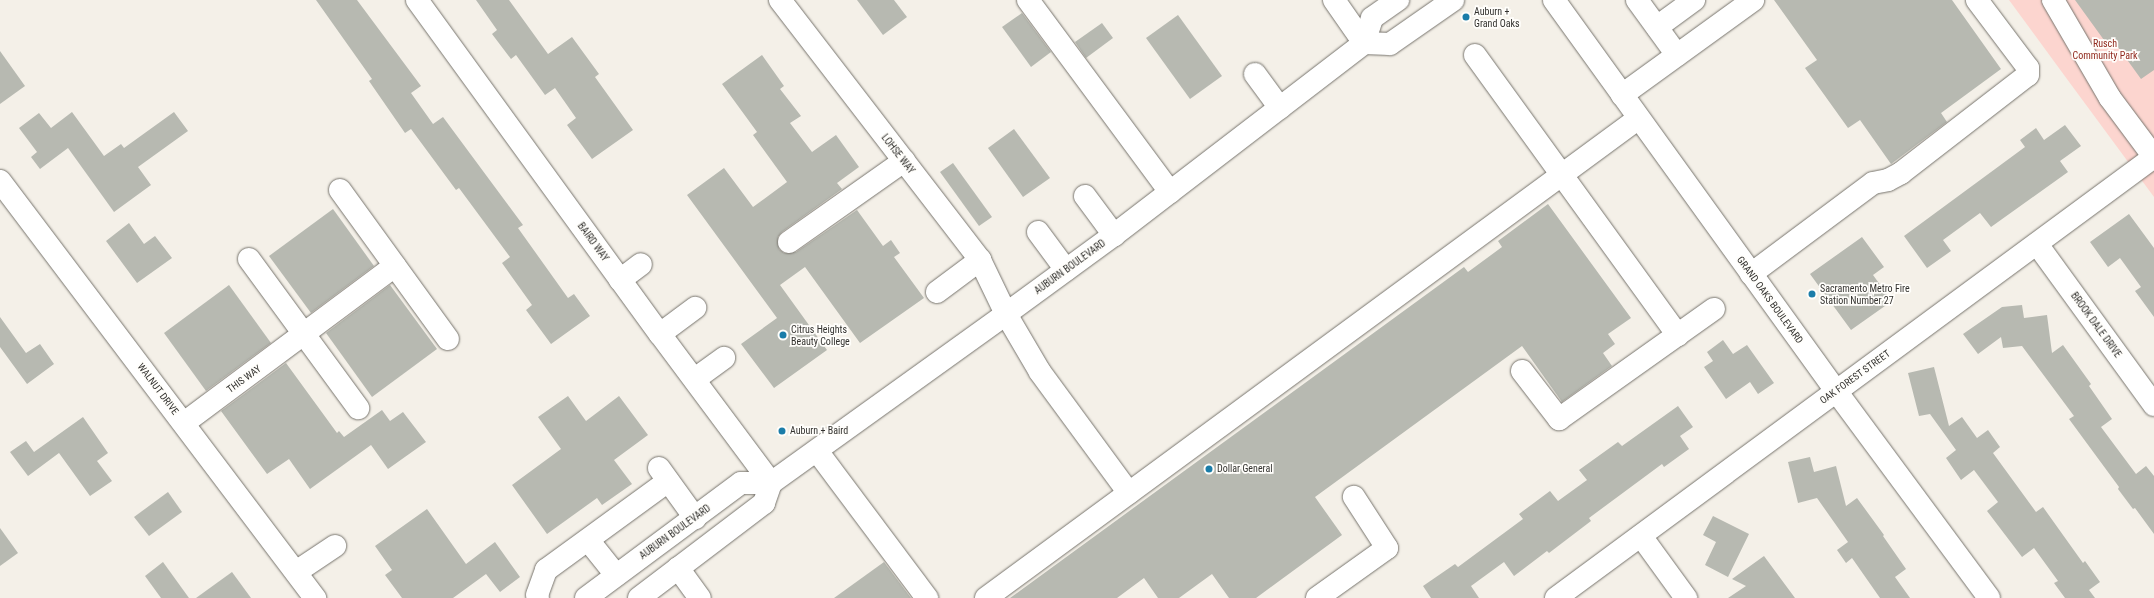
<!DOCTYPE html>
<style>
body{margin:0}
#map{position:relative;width:2154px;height:598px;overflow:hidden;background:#f4f0e8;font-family:"Roboto Condensed",sans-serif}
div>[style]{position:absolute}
.green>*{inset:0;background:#fcd5cf}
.building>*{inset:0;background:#b7b9b1}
.roads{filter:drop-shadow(0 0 1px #77746d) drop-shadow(0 0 1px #77746d)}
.minor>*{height:22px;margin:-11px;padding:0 11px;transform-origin:11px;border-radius:11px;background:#fff}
.major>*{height:22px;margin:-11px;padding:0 11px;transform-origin:11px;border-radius:11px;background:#fff}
.dots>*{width:11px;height:11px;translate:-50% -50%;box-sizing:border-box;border:2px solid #fffefb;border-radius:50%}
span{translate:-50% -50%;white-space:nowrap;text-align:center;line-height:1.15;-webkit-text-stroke:3.5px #fffefb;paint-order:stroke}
.poi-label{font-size:10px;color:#33322f}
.left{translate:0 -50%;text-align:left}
.park-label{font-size:10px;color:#912a1f}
.street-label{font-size:10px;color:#33322f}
</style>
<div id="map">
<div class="green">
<i style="clip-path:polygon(2009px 0,2154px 0,2154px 197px,2064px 75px)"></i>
</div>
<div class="building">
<i style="clip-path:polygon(316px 0,357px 0,421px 86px,411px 93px,433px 124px,443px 117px,523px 225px,518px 228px,568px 298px,574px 294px,590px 316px,551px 344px,526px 310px,532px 305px,502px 263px,510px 257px,459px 188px,456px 190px,411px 129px,405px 133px,369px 81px,372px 79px)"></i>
<i style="clip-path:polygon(476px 0,509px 0,548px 54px,572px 37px,599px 74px,595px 77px,633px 130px,592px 159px,567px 125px,576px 118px,555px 88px,545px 95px,516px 55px,511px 59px,492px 34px,497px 30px)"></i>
<i style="clip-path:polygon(857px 0,894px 0,907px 17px,883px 35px)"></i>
<i style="clip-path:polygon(1774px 0,1952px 0,2001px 69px,1941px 113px,1947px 122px,1891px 164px,1860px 120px,1848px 128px,1805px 68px,1817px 60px)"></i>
<i style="clip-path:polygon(2075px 0,2154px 0,2154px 70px,2141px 79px,2115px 43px,2109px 47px)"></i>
<i style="clip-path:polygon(1022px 13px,1051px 52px,1031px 67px,1002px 27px)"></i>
<i style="clip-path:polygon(1178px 15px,1222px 76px,1190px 99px,1146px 38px)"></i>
<i style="clip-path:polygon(1102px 23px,1113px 38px,1086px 58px,1075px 42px)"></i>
<i style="clip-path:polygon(0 51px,25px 86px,0 104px)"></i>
<i style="clip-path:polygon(762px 55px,784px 86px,780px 89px,801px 116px,790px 123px,812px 152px,836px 135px,859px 167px,837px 183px,842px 189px,782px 232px,778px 237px,779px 249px,784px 253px,796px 252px,857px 210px,883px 246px,891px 240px,900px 253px,894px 257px,924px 298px,860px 343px,805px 267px,780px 285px,827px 350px,774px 388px,741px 344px,777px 318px,687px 195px,724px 168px,753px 207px,787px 182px,753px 135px,757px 132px,722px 84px)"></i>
<i style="clip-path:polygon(72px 112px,104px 156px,121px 144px,124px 148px,174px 112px,188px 131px,138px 167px,151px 185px,114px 212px,68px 148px,40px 169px,31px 157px,37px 152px,19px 128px,39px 113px,51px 128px)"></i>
<i style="clip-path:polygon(2065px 125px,2081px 146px,2060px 161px,2068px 172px,1991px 227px,1980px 213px,1943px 240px,1951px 251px,1927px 268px,1904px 236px,2025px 147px,2020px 140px,2036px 128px,2044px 140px)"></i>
<i style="clip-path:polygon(1014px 129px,1050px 178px,1023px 197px,988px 148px)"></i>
<i style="clip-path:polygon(953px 163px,992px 217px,979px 226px,940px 172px)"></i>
<i style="clip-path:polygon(1548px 204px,1631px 318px,1608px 334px,1615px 344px,1603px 353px,1612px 366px,1562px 402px,1522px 346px,1315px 497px,1342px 535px,1256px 598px,1229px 598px,1212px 574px,1179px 598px,1158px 598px,1144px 578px,1117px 598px,1010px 598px,1464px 267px,1468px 272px,1502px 247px,1498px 241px)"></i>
<i style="clip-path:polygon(333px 209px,374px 266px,311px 313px,269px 256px)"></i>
<i style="clip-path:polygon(2129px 214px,2154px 248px,2154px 317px,2135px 291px,2141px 287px,2120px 258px,2108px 267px,2090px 242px)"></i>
<i style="clip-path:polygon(129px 223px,144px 244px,155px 236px,172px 258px,137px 283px,106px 241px)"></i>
<i style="clip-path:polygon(1862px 237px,1884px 267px,1873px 275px,1892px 301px,1851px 330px,1810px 274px)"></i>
<i style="clip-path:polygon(229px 285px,271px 343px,206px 391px,164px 333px)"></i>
<i style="clip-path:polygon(390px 285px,437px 349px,372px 397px,326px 333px)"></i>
<i style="clip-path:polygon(2022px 305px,2024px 318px,2047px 315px,2052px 353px,2063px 345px,2091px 384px,2089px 386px,2112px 419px,2101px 427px,2136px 474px,2146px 466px,2154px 476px,2154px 534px,2135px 508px,2133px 509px,2118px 489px,2119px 487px,2069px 419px,2074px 416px,2022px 346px,2003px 348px,2001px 337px,1978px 354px,1963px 334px,2002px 307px)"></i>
<i style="clip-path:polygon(0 317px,26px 353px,40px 344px,54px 364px,27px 384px,0 347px)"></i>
<i style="clip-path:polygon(1723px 340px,1733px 354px,1747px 345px,1774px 383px,1758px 394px,1750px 382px,1726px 399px,1704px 367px,1713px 361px,1707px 352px)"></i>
<i style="clip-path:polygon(286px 363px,337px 433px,339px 431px,344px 437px,382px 410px,390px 421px,403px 412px,426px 442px,388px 469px,371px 445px,310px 489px,289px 459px,267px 474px,221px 411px)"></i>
<i style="clip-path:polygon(1934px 367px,1949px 426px,1962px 417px,1977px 438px,1988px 430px,2000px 447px,1993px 453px,2036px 512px,2043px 507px,2083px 563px,2085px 561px,2100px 582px,2089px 590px,2095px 598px,2065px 598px,2054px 583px,2058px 581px,2034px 548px,2022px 557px,1987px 511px,1998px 502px,1974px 470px,1961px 480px,1946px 458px,1956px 450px,1930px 414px,1919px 416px,1908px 373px)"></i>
<i style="clip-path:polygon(568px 396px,586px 421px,619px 396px,648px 435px,614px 460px,632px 484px,602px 505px,597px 498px,547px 534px,512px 485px,561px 449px,538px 417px)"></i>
<i style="clip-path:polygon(1678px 406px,1693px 427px,1680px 436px,1689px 449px,1664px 467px,1662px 464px,1589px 518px,1591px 521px,1549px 553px,1547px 551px,1514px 576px,1504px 562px,1471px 586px,1479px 598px,1431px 598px,1423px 586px,1455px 564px,1458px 567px,1523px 519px,1519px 514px,1550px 491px,1558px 501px,1587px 480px,1579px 470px,1618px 442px,1622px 446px)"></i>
<i style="clip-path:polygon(83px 417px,108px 453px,97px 461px,112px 481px,90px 496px,59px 453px,28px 476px,10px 452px,26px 441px,34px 452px)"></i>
<i style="clip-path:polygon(1810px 457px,1814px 472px,1836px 466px,1846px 506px,1857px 498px,1884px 535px,1883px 536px,1906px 569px,1895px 577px,1910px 598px,1880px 598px,1852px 558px,1846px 563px,1837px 550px,1848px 542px,1817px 498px,1798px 503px,1788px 462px)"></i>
<i style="clip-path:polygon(168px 492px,182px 512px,149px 536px,134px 517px)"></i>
<i style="clip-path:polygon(427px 509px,466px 564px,495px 542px,520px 577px,500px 592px,486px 574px,453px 598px,402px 598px,385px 575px,392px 570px,375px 546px)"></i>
<i style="clip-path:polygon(1713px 516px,1749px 534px,1728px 577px,1705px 565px,1716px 542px,1703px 535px)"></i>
<i style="clip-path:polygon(0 528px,18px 553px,0 566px)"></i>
<i style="clip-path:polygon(1764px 556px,1795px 598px,1728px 598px,1746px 586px,1732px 579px)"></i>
<i style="clip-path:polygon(163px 562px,189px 598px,161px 598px,145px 576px)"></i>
<i style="clip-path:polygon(884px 562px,911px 598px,834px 598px)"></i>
<i style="clip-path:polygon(232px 572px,251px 598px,196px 598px)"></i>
</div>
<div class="roads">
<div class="minor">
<i style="left:417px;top:0;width:413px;rotate:54deg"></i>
<i style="left:660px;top:334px;width:186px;rotate:53.3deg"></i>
<i style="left:780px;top:0;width:328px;rotate:52.4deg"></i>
<i style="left:980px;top:260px;width:60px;rotate:64.3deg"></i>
<i style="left:1006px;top:314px;width:67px;rotate:59.6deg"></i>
<i style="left:1040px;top:372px;width:150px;rotate:53.7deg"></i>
<i style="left:1028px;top:0;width:239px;rotate:53.5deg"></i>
<i style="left:1334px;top:0;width:52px;rotate:55.1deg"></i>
<i style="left:1554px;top:0;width:482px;rotate:54.2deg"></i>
<i style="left:1836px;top:391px;width:257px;rotate:53.5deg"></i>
<i style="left:1637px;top:0;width:68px;rotate:54deg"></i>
<i style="left:2053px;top:0;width:113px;rotate:59.8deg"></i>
<i style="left:2110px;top:98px;width:74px;rotate:53.3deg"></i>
<i style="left:1657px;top:27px;width:46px;rotate:-36.1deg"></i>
<i style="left:1475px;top:55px;width:346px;rotate:54.1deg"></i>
<i style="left:1255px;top:74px;width:42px;rotate:53.7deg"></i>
<i style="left:1622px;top:95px;width:162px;rotate:-35.9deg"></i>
<i style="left:0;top:181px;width:523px;rotate:52.93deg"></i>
<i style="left:340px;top:190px;width:184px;rotate:54.1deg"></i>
<i style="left:1085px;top:196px;width:49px;rotate:53.4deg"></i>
<i style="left:1038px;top:232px;width:47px;rotate:53.6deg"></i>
<i style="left:789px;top:242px;width:141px;rotate:-35.2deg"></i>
<i style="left:2037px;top:244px;width:199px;rotate:54deg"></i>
<i style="left:249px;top:259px;width:185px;rotate:53.8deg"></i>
<i style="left:1751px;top:274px;width:152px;rotate:-36.7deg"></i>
<i style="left:1873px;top:183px;width:15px;rotate:-11deg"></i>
<i style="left:1888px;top:180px;width:15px;rotate:-28deg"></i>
<i style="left:1901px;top:173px;width:160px;rotate:-37.7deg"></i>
<i style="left:2028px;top:75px;width:7px;rotate:-90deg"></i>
<i style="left:2028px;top:68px;width:85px;rotate:-126.9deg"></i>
<i style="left:620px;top:280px;width:26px;rotate:-37deg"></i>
<i style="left:937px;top:292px;width:54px;rotate:-36.7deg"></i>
<i style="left:660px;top:334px;width:44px;rotate:-36.6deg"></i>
<i style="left:1522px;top:371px;width:61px;rotate:52.4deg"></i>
<i style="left:1559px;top:419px;width:190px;rotate:-35.4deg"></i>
<i style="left:695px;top:379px;width:36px;rotate:-36deg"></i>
<i style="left:184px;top:423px;width:263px;rotate:-36.7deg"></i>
<i style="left:817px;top:451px;width:184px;rotate:53.2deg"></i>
<i style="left:659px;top:468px;width:62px;rotate:54.2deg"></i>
<i style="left:1641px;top:536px;width:77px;rotate:54deg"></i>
<i style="left:588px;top:540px;width:45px;rotate:51.3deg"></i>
<i style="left:678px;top:568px;width:37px;rotate:54deg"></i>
<i style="left:296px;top:572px;width:47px;rotate:-33.7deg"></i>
<i style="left:538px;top:598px;width:3px;rotate:-108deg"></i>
<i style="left:537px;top:595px;width:27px;rotate:-70deg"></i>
<i style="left:546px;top:570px;width:151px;rotate:-36.1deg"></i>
<i style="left:986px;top:598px;width:810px;rotate:-36.32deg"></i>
<i style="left:1317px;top:598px;width:86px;rotate:-35.5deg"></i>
<i style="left:1387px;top:548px;width:61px;rotate:-122.9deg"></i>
<i style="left:1556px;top:598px;width:743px;rotate:-36.41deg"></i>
</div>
<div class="major">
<i style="left:1364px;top:43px;width:26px;rotate:2deg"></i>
<i style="left:1390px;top:44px;width:77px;rotate:-34.9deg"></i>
<i style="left:586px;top:598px;width:193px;rotate:-36.6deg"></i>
<i style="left:741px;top:483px;width:30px"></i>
<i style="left:771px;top:483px;width:289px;rotate:-35.7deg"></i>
<i style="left:1006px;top:314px;width:134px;rotate:-36.2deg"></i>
<i style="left:1114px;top:235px;width:315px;rotate:-37.5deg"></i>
<i style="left:1364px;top:43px;width:26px;rotate:-72deg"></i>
<i style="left:1372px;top:18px;width:32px;rotate:-35deg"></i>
<i style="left:639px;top:598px;width:157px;rotate:-37.2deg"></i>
<i style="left:764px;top:503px;width:21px;rotate:-71deg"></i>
</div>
</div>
<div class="dots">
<i style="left:1466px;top:17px;background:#1b7da9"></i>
<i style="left:1812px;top:294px;background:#1b7da9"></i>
<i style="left:783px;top:335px;background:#1b7da9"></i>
<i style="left:782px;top:431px;background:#1b7da9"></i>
<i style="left:1209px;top:469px;background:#1b7da9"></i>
</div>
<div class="poi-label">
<span class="left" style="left:1474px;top:17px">Auburn +<br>Grand Oaks</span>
<span class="left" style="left:1820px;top:294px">Sacramento Metro Fire<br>Station Number 27</span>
<span class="left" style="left:791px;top:335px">Citrus Heights<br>Beauty College</span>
<span class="left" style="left:790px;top:431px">Auburn + Baird</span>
<span class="left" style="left:1217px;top:469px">Dollar General</span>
</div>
<div class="park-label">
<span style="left:2105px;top:49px">Rusch<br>Community Park</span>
</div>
<div class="street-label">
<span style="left:898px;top:154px;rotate:52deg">LOHSE WAY</span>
<span style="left:593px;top:242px;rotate:54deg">BAIRD WAY</span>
<span style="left:1070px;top:267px;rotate:-36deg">AUBURN BOULEVARD</span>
<span style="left:1770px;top:300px;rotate:54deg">GRAND OAKS BOULEVARD</span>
<span style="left:2096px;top:325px;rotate:54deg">BROOK DALE DRIVE</span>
<span style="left:1855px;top:377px;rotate:-36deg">OAK FOREST STREET</span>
<span style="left:244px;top:379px;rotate:-36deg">THIS WAY</span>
<span style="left:158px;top:389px;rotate:53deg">WALNUT DRIVE</span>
<span style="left:675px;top:532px;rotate:-36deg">AUBURN BOULEVARD</span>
</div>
</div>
